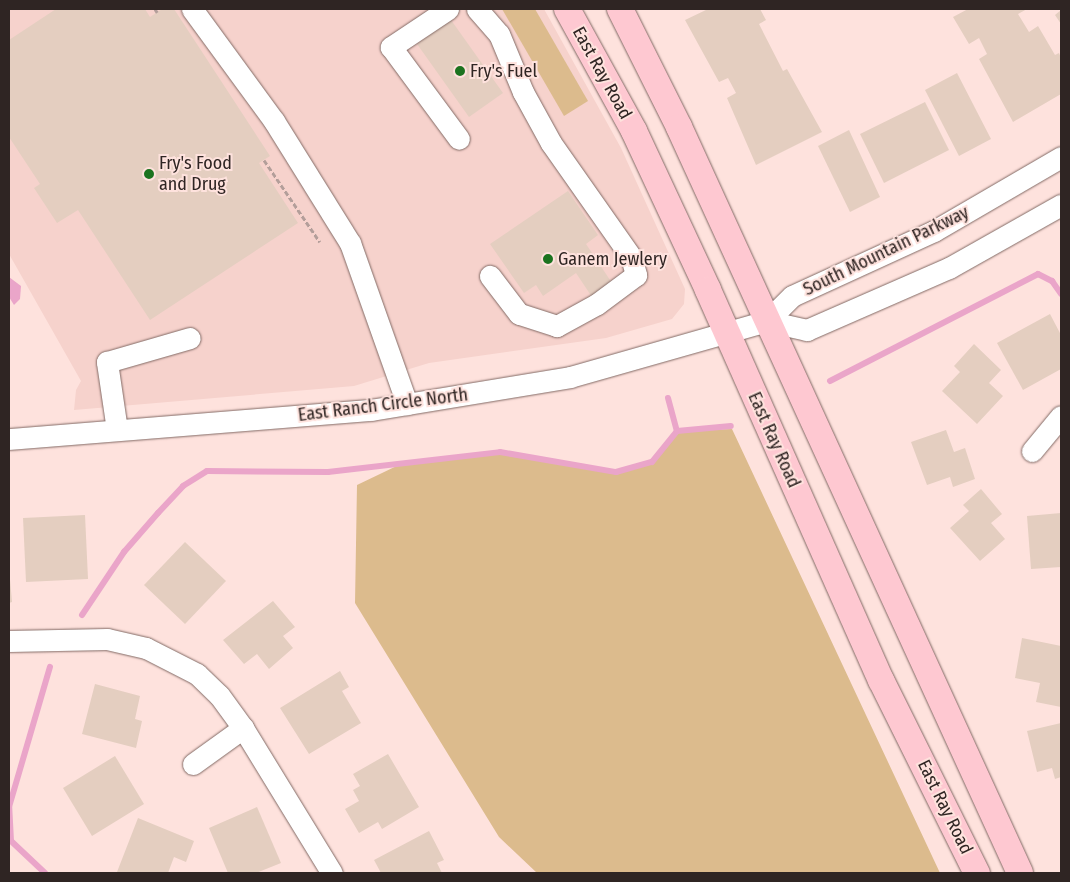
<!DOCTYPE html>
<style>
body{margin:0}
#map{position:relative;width:1070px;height:882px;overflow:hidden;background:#fee2dd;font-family:"Fira Sans Condensed",sans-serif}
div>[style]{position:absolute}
.built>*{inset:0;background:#f6d2cc}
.green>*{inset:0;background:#dcbb8d}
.water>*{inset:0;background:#eaa5c9}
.stream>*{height:6px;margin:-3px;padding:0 3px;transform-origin:3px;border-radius:3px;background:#eaa5c9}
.building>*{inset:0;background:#e4cec0}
.path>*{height:3px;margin-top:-1.5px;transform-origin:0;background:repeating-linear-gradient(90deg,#b39e9a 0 5px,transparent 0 7.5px)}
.roads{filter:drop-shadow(0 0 1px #826a65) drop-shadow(0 0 1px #826a65)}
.minor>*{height:21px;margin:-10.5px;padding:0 10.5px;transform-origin:10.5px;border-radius:10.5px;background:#fff}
.major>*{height:26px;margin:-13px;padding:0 13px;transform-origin:13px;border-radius:13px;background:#fec8d1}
.dots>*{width:14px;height:14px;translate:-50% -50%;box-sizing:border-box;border:2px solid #fee2dd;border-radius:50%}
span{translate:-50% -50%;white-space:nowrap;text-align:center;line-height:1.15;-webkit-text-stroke:4px #fee2dd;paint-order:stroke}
.poi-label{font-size:18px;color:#2f2523}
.left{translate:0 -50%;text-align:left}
.street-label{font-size:18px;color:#2f2523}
.frame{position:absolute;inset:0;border:10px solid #2f2523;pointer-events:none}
</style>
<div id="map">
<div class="built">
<i style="clip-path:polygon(9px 9px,544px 9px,621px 148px,685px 289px,684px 304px,672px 319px,606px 338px,429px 363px,354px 386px,74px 410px,76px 390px,81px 381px,9px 254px)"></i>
</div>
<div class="green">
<i style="clip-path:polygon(502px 9px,535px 9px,588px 101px,564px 116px)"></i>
<i style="clip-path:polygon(732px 429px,940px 873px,537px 873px,499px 837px,355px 603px,357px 485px,405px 462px,500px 452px,616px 472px,652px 462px,677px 431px)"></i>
</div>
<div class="water">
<i style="clip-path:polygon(9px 277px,21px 286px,20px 299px,14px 305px,9px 297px)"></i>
</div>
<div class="stream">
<i style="left:830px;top:381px;width:234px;rotate:-27.2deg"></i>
<i style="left:1038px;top:274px;width:16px;rotate:27deg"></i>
<i style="left:1052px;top:281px;width:16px;rotate:55deg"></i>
<i style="left:668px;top:398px;width:34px;rotate:75deg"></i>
<i style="left:82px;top:615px;width:76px;rotate:-56.3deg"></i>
<i style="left:124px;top:552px;width:52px;rotate:-48.9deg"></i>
<i style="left:158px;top:513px;width:37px;rotate:-47deg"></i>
<i style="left:183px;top:486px;width:28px;rotate:-32deg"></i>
<i style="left:207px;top:471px;width:121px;rotate:0.5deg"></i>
<i style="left:328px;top:472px;width:173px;rotate:-6.6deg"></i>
<i style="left:500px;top:452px;width:118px;rotate:9.8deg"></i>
<i style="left:616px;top:472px;width:37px;rotate:-16deg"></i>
<i style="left:652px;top:462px;width:40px;rotate:-51deg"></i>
<i style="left:677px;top:431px;width:54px;rotate:-5.3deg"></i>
<i style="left:45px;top:873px;width:47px;rotate:-136.7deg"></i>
<i style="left:11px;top:841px;width:34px;rotate:-93deg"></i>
<i style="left:9px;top:807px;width:146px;rotate:-73.7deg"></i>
</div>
<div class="building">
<i style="clip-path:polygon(56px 9px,145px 9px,150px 17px,162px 9px,174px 9px,270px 156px,259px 163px,298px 223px,150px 320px,78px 210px,57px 223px,34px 188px,40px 184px,9px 137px,9px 40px)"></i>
<i style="clip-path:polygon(708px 9px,760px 9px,766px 20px,759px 24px,783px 71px,787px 69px,822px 132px,756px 165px,727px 98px,736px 93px,728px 78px,719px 82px,685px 20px)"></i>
<i style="clip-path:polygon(968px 9px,1027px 9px,1018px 14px,1029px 32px,1038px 26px,1055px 55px,1059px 53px,1061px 58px,1061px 94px,1013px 122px,979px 59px,987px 54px,979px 38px,969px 44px,953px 17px)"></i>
<i style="clip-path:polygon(1061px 10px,1061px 24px,1055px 15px)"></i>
<i style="clip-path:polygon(451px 20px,503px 93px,469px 117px,417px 44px)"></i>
<i style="clip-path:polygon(957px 73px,991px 139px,959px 156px,925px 90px)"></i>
<i style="clip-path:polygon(925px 102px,949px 150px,884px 183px,860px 134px)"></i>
<i style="clip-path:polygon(849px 130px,880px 197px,850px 212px,818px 146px)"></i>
<i style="clip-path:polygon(568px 191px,598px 235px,586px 244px,614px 286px,594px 300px,576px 273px,543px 296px,536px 285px,524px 293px,490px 244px)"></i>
<i style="clip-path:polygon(1050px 314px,1061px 335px,1061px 369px,1023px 390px,997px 343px)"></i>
<i style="clip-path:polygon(974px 344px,1001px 370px,989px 383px,1003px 396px,977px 424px,942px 391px,960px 372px,954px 366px)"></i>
<i style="clip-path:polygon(946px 430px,954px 452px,965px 448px,975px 479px,953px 487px,950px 477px,927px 485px,911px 442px)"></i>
<i style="clip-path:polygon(981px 489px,1002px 514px,991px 523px,1005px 539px,980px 561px,950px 528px,969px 511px,963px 505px)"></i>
<i style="clip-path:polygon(1061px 513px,1061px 567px,1031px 569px,1027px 516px)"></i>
<i style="clip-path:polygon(85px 515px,88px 579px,26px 582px,23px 518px)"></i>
<i style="clip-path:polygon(185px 542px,226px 581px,185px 624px,144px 585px)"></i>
<i style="clip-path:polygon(9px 568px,12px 602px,9px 603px)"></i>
<i style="clip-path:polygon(273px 601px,295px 627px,283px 636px,293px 648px,269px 669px,257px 654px,244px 664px,223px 640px)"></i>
<i style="clip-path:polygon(1022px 638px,1061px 646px,1061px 707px,1036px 702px,1040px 683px,1015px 678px)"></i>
<i style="clip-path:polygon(340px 671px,349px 687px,342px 691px,361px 723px,309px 754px,280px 708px)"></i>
<i style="clip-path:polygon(95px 684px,140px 696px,135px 719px,142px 721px,136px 748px,82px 734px)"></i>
<i style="clip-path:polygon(1061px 723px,1061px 777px,1055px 779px,1052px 768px,1037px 772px,1027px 731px)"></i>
<i style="clip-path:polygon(388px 754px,419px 807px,382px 829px,378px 822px,359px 833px,345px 809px,359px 801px,353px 790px,360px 786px,353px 774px)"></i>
<i style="clip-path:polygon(115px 756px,144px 804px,92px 836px,63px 788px)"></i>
<i style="clip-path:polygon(257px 807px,281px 863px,256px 873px,228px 873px,209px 828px)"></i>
<i style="clip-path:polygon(138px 818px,194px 841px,186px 862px,174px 857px,168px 873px,117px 872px)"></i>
<i style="clip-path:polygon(429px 831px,444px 860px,437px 863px,442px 873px,381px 873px,374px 860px)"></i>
</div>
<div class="path">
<i style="left:155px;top:9px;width:4px;rotate:56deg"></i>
<i style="left:264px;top:160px;width:99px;rotate:55.7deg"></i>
</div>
<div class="roads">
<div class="minor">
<i style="left:192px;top:9px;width:139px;rotate:53.8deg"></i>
<i style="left:274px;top:121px;width:144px;rotate:58.1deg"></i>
<i style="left:350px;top:243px;width:171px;rotate:70.5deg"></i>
<i style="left:448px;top:9px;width:69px;rotate:146.3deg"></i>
<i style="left:391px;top:47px;width:114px;rotate:53.5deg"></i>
<i style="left:477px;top:9px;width:33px;rotate:49deg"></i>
<i style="left:499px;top:34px;width:63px;rotate:67.5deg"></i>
<i style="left:523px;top:92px;width:58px;rotate:61.2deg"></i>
<i style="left:551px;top:143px;width:139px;rotate:54.9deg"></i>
<i style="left:631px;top:257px;width:19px;rotate:74deg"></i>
<i style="left:636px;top:275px;width:49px;rotate:143.4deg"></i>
<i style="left:597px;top:304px;width:46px;rotate:151.2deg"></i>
<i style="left:557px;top:326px;width:40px;rotate:-162deg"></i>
<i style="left:519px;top:314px;width:48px;rotate:-127.3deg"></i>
<i style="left:767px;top:321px;width:35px;rotate:-45deg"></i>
<i style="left:792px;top:296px;width:156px;rotate:-24.6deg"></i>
<i style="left:934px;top:231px;width:147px;rotate:-30.2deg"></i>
<i style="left:117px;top:430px;width:69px;rotate:-98.4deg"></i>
<i style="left:107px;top:362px;width:86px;rotate:-16.1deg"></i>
<i style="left:9px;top:439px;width:363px;rotate:-4.6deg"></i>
<i style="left:371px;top:410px;width:202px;rotate:-9.4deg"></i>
<i style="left:570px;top:377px;width:205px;rotate:-15.9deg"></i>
<i style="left:767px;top:321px;width:41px;rotate:12.7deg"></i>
<i style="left:807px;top:330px;width:155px;rotate:-23.6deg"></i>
<i style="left:949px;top:268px;width:129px;rotate:-29.4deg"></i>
<i style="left:1032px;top:451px;width:45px;rotate:-50.4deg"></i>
<i style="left:9px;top:641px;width:98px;rotate:-1.2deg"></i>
<i style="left:107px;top:639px;width:40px;rotate:13deg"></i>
<i style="left:146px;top:648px;width:57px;rotate:27deg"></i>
<i style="left:197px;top:674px;width:30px;rotate:44deg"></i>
<i style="left:219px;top:695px;width:41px;rotate:54deg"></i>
<i style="left:243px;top:728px;width:170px;rotate:58.5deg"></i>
<i style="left:193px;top:764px;width:62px;rotate:-35.8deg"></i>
</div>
<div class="major">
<i style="left:567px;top:9px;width:139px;rotate:61.2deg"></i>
<i style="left:634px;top:131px;width:175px;rotate:65deg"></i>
<i style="left:708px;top:290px;width:427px;rotate:66.1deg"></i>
<i style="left:881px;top:680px;width:216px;rotate:63.6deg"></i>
<i style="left:620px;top:9px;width:132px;rotate:63.4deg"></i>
<i style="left:679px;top:127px;width:820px;rotate:65.43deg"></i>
</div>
</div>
<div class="dots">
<i style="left:460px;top:71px;background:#1b731f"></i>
<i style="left:149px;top:174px;background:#1b731f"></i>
<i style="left:548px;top:259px;background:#1b731f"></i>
</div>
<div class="poi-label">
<span class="left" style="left:470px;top:71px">Fry's Fuel</span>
<span class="left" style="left:159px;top:174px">Fry's Food<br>and Drug</span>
<span class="left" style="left:558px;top:259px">Ganem Jewlery</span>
</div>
<div class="street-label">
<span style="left:602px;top:73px;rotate:61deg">East Ray Road</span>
<span style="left:886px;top:251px;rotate:-26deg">South Mountain Parkway</span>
<span style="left:383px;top:405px;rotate:-7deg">East Ranch Circle North</span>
<span style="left:774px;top:440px;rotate:66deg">East Ray Road</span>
<span style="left:945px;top:807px;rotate:64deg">East Ray Road</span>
</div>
<div class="frame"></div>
</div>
